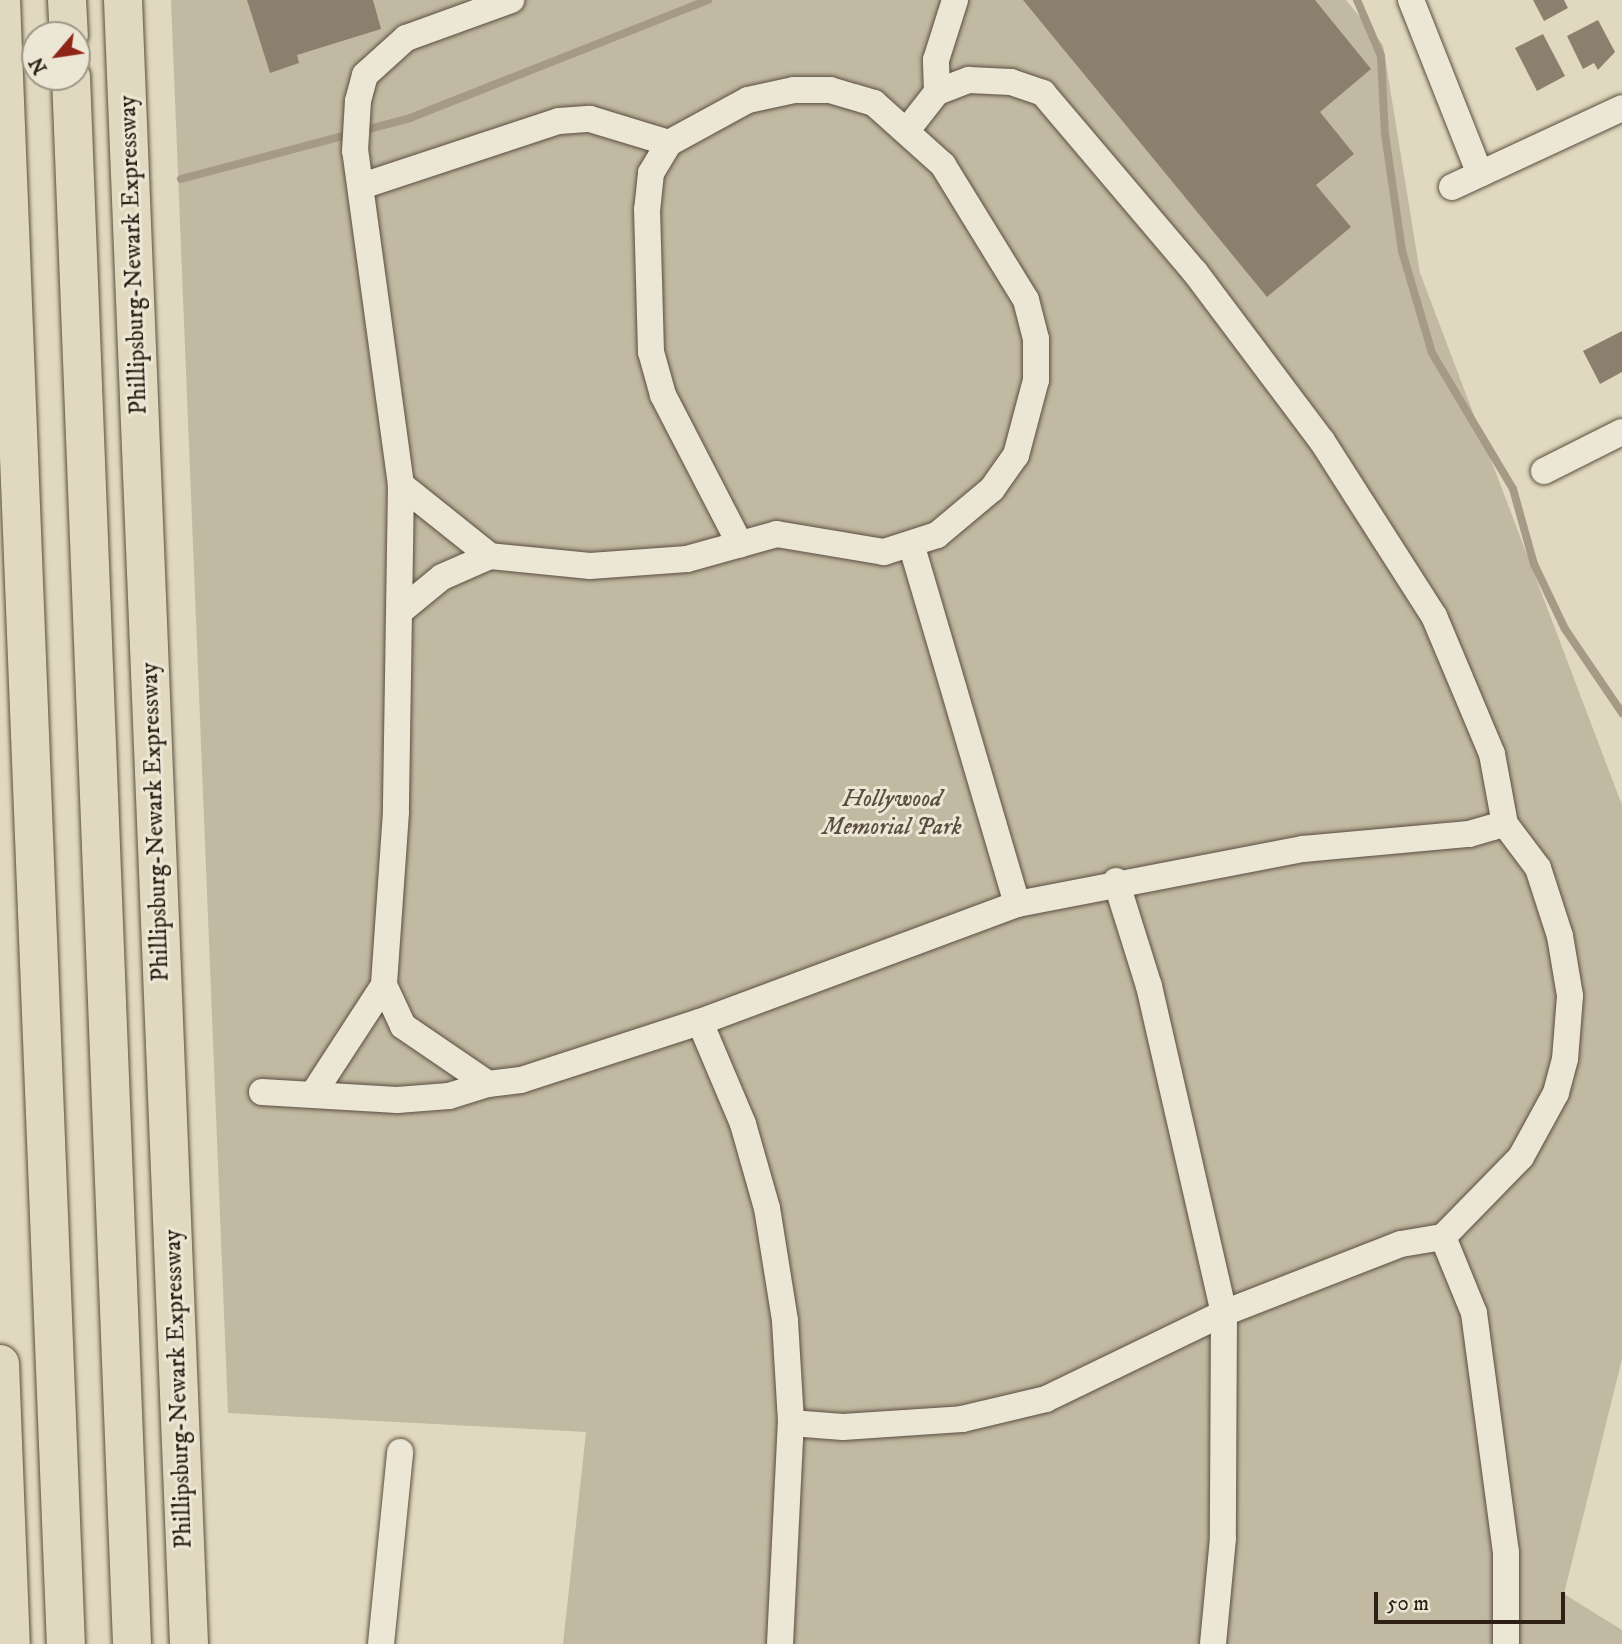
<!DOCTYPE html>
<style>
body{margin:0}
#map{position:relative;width:1622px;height:1644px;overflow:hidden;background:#e1d9bf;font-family:"IM FELL DW Pica",serif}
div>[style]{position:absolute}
.green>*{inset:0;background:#c2b9a2}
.stream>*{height:8px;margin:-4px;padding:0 4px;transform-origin:4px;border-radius:4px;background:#a49a85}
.building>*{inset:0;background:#8b806d}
.roads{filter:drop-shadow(0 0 2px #5a4e3f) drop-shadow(0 0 2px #5a4e3f)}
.minor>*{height:26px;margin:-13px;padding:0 13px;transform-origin:13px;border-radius:13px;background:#ece6d5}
.highway>*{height:38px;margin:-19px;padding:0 19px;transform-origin:19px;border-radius:19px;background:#e1d9bf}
span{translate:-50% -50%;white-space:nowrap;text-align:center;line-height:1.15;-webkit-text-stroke:6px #ece6d5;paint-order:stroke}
.street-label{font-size:24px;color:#2d1f14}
.park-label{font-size:24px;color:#5a4d3f;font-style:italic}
.north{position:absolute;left:21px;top:21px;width:70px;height:70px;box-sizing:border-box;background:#ece6d5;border:2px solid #a09688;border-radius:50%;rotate:241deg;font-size:19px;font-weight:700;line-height:28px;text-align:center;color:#2d1f14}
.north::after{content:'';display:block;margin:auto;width:24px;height:32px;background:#8f2418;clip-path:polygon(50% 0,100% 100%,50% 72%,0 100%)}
.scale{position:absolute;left:1374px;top:1592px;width:191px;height:32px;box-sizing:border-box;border:4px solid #2d1f14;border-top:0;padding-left:9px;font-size:21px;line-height:24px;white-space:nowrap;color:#2d1f14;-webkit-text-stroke:5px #ece6d5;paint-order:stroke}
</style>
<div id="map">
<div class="green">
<i style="clip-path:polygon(171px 0,1346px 0,1383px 45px,1420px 273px,1622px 805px,1622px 1359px,1564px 1594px,1622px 1630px,1622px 1644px,563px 1644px,586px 1432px,228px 1413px)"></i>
</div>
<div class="stream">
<i style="left:1357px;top:0;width:61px;rotate:66.8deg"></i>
<i style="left:1381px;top:56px;width:78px;rotate:87.1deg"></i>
<i style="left:1385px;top:134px;width:118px;rotate:81.7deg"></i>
<i style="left:1402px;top:251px;width:106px;rotate:73.6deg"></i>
<i style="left:1432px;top:353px;width:158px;rotate:59.2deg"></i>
<i style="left:1513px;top:489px;width:78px;rotate:74.4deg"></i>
<i style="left:1534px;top:564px;width:72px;rotate:64.5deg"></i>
<i style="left:1565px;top:629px;width:102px;rotate:55.8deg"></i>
<i style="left:181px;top:179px;width:237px;rotate:-14.9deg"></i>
<i style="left:410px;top:118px;width:321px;rotate:-21.6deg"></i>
</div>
<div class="building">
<i style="clip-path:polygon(247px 0,373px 0,381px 29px,297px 55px,299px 63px,270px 73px)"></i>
<i style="clip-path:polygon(1023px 0,1315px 0,1371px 69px,1320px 112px,1354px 154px,1316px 185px,1351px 227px,1267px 297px)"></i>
<i style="clip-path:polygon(1533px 0,1564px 0,1568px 8px,1544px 21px)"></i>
<i style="clip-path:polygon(1598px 20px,1615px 52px,1598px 70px,1594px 63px,1583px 69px,1567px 36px)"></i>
<i style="clip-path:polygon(1543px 34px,1565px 76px,1537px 91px,1515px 48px)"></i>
<i style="clip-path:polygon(1622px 331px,1622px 372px,1600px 384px,1583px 351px)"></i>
</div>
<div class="roads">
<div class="minor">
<i style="left:1411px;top:0;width:187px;rotate:68.4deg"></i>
<i style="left:937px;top:92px;width:32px;rotate:-92deg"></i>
<i style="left:936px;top:60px;width:63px;rotate:-72.4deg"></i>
<i style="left:908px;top:129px;width:47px;rotate:-51.9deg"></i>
<i style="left:937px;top:92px;width:34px;rotate:-21deg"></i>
<i style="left:969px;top:80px;width:42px;rotate:2.7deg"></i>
<i style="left:1011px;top:82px;width:34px;rotate:19deg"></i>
<i style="left:1043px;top:93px;width:235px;rotate:49.7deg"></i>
<i style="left:1195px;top:272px;width:211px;rotate:53.1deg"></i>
<i style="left:1322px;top:441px;width:208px;rotate:57.4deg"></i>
<i style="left:1434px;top:616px;width:150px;rotate:67.2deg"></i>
<i style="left:1492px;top:754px;width:71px;rotate:79.5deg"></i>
<i style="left:669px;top:143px;width:35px;rotate:121deg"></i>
<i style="left:651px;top:173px;width:36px;rotate:96deg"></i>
<i style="left:647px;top:209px;width:143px;rotate:88.4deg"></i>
<i style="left:651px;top:352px;width:45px;rotate:74.4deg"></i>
<i style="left:663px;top:395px;width:168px;rotate:62.7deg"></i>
<i style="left:362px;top:186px;width:207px;rotate:-18.3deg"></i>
<i style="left:559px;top:121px;width:31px;rotate:-4deg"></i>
<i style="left:590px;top:119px;width:83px;rotate:16.9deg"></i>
<i style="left:669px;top:143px;width:90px;rotate:-28.6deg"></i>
<i style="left:748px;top:100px;width:47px;rotate:-12.3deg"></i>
<i style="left:794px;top:90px;width:36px"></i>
<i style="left:830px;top:90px;width:46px;rotate:16.5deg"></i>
<i style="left:874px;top:103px;width:93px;rotate:41.9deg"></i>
<i style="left:943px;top:165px;width:158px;rotate:58.4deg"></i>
<i style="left:1026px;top:300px;width:40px;rotate:75.6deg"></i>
<i style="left:1036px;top:339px;width:41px;rotate:90deg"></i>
<i style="left:1036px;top:380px;width:78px;rotate:104.9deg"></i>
<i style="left:1016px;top:455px;width:42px;rotate:125.2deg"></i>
<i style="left:992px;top:489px;width:72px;rotate:140.1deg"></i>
<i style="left:937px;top:535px;width:56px;rotate:162.2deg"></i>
<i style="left:884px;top:552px;width:109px;rotate:-170.5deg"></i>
<i style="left:777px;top:534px;width:93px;rotate:164.5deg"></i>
<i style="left:687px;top:559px;width:97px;rotate:175.9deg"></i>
<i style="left:590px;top:566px;width:100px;rotate:-174.3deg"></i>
<i style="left:490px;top:556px;width:114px;rotate:-141.4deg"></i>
<i style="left:401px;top:485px;width:337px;rotate:-97.8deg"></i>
<i style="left:355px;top:151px;width:50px;rotate:-86.6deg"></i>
<i style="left:358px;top:101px;width:27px;rotate:-75deg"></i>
<i style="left:365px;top:75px;width:55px;rotate:-42.1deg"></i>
<i style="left:406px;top:38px;width:112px;rotate:-19.9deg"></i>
<i style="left:1452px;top:187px;width:187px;rotate:-24.9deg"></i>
<i style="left:1544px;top:471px;width:87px;rotate:-26.6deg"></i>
<i style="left:401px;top:485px;width:327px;rotate:90.9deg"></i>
<i style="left:396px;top:812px;width:173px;rotate:94deg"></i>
<i style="left:384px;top:985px;width:45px;rotate:65.1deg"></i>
<i style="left:403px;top:1026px;width:103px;rotate:34.3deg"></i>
<i style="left:488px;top:1084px;width:33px;rotate:-7deg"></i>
<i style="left:521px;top:1080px;width:188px;rotate:-18deg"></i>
<i style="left:700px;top:1022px;width:111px;rotate:67.1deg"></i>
<i style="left:743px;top:1124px;width:87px;rotate:74.1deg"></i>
<i style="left:767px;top:1208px;width:114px;rotate:80.9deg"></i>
<i style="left:785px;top:1321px;width:102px;rotate:86.6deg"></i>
<i style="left:791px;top:1423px;width:52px;rotate:4.4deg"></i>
<i style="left:843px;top:1427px;width:119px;rotate:-3.8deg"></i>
<i style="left:962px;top:1419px;width:86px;rotate:-13.4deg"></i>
<i style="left:1046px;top:1399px;width:198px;rotate:-25.8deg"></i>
<i style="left:1224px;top:1313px;width:225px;rotate:90.3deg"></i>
<i style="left:1223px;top:1538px;width:106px;rotate:95.4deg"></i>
<i style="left:912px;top:547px;width:372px;rotate:73.6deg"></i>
<i style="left:1017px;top:904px;width:291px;rotate:-10.9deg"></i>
<i style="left:1303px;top:849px;width:167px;rotate:-5.2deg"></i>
<i style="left:1469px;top:834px;width:37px;rotate:-16deg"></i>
<i style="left:1505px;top:824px;width:55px;rotate:53.1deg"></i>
<i style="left:1538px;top:868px;width:71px;rotate:72.1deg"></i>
<i style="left:1560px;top:936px;width:61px;rotate:80.5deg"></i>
<i style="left:1570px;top:996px;width:63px;rotate:94.5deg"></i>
<i style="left:1565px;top:1059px;width:35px;rotate:105deg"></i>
<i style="left:1556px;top:1093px;width:73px;rotate:118.7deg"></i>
<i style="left:1521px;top:1157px;width:112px;rotate:134.3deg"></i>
<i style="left:1443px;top:1237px;width:82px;rotate:67.8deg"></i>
<i style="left:1474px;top:1313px;width:241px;rotate:82.4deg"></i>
<i style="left:1506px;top:1552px;width:92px;rotate:90deg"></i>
<i style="left:403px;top:609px;width:50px;rotate:-39.4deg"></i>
<i style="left:442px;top:577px;width:52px;rotate:-23.6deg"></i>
<i style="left:1116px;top:881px;width:110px;rotate:72.6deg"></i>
<i style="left:1149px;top:986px;width:335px;rotate:77.1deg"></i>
<i style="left:1224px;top:1313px;width:190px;rotate:-21.3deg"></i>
<i style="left:1401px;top:1244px;width:43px;rotate:-9.5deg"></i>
<i style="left:700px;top:1022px;width:338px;rotate:-20.4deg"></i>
<i style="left:315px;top:1091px;width:126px;rotate:-56.9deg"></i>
<i style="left:262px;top:1092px;width:135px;rotate:3.4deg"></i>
<i style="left:397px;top:1100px;width:52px;rotate:-4.4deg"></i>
<i style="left:449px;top:1096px;width:41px;rotate:-17.1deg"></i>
<i style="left:381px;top:1644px;width:193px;rotate:-84.3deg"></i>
<i style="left:780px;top:1644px;width:221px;rotate:-87.2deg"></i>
</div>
<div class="highway">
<i style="left:1px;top:0;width:1645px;rotate:87.74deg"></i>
<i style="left:67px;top:0;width:35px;rotate:87deg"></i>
<i style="left:123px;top:0;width:1645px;rotate:87.7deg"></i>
<i style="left:71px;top:77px;width:1568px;rotate:87.77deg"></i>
<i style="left:0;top:1364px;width:280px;rotate:87.8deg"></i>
</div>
</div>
<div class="street-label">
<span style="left:134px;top:255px;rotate:-92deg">Phillipsburg-Newark Expressway</span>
<span style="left:156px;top:822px;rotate:-92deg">Phillipsburg-Newark Expressway</span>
<span style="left:179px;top:1389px;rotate:-92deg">Phillipsburg-Newark Expressway</span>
</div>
<div class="park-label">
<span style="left:892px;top:814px">Hollywood<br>Memorial Park</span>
</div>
<div class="north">N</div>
<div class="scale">50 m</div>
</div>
